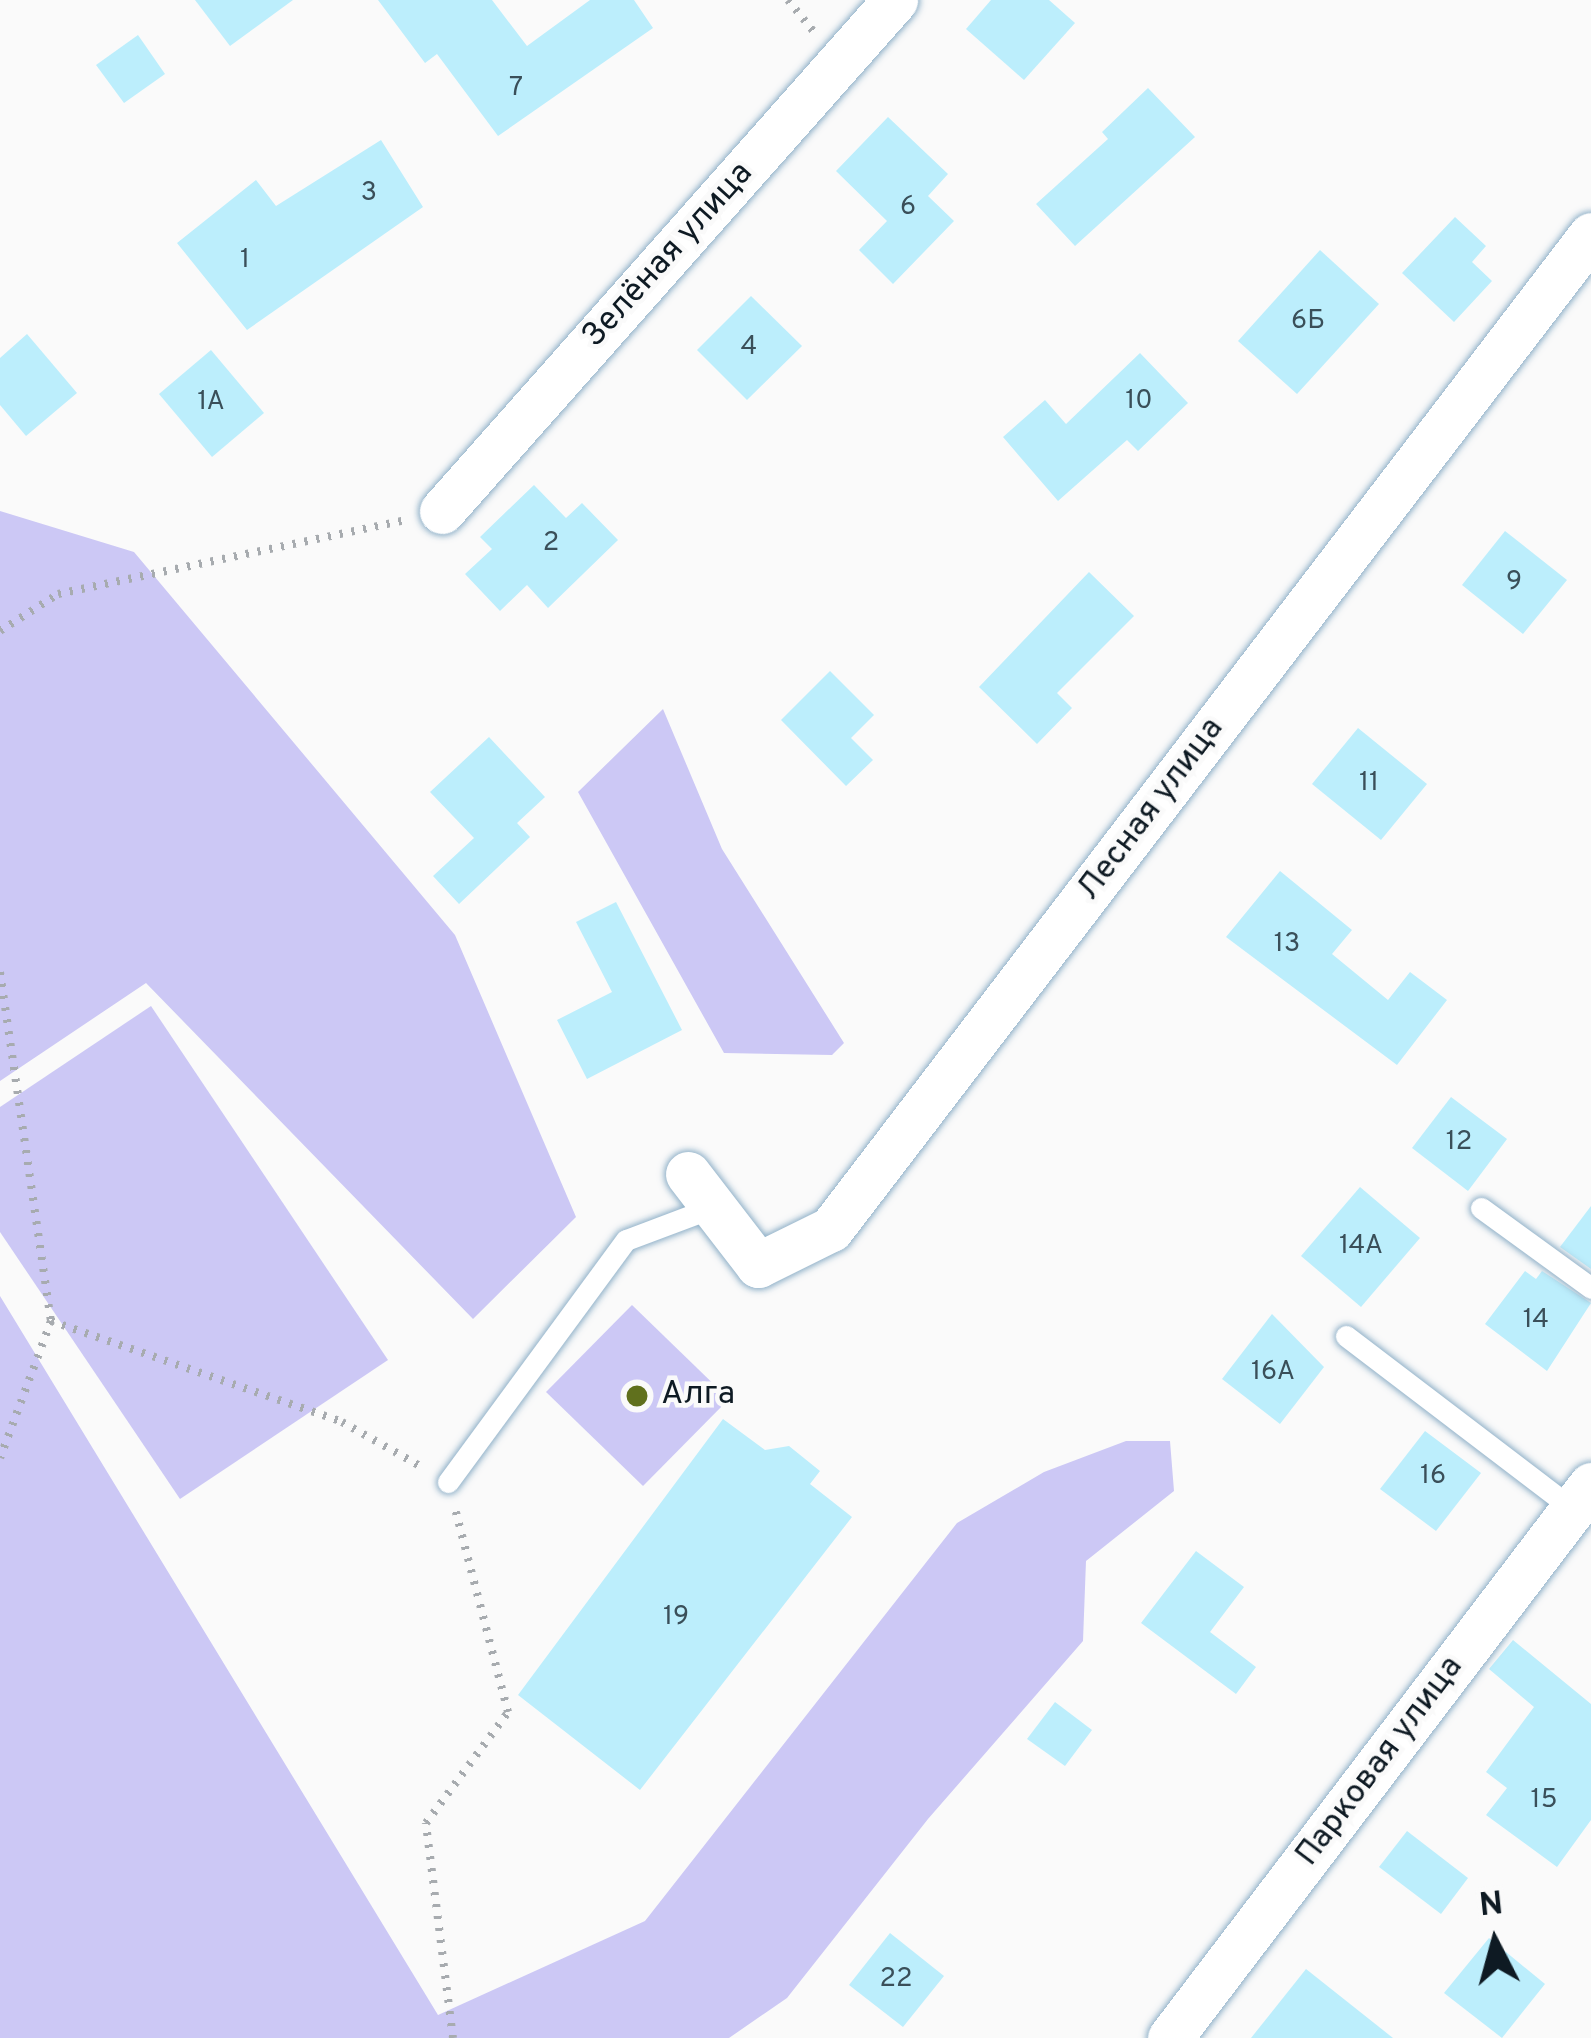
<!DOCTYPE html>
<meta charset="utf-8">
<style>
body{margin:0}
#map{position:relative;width:1591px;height:2038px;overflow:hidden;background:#fafafa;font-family:Overpass,sans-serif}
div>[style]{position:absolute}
.green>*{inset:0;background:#ccc8f5}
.building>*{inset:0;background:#bceefc}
.path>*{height:8px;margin-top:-4px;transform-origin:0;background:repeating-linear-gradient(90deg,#a7abaf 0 3px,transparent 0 12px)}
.roads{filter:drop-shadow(0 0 3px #92b2c9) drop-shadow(0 0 3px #92b2c9)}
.service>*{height:21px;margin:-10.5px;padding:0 10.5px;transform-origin:10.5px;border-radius:10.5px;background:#fff}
.minor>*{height:45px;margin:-22.5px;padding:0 22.5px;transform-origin:22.5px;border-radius:22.5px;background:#fff}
.dots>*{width:33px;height:33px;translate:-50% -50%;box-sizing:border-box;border:6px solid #fafafa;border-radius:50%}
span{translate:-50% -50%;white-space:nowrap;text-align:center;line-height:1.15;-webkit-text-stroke:9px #fafafa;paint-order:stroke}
.number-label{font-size:27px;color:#3a4f59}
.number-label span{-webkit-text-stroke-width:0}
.street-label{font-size:33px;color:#0e1a23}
.poi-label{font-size:33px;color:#0e1a23}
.left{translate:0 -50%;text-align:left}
.north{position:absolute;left:1435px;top:1882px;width:120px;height:120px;-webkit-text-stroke:9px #fafafa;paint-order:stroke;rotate:354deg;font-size:33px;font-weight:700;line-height:48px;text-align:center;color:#0e1a23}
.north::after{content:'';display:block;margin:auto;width:42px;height:54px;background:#0e1a23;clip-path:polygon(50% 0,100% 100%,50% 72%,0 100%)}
</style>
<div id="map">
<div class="green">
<i style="clip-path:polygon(0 511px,134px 552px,455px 935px,576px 1217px,473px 1319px,146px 983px,0 1081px)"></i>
<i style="clip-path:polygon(663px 709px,722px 849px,844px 1043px,832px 1055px,724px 1053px,578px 792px)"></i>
<i style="clip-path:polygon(151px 1006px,388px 1360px,180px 1499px,0 1232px,0 1107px)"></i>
<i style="clip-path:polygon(0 1296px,438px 2015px,645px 1921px,957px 1523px,1044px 1472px,1126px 1441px,1170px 1441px,1174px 1491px,1086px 1561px,1083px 1641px,928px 1819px,787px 1998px,729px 2038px,0 2038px)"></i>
<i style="clip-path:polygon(632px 1305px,729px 1399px,643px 1486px,546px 1392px)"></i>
</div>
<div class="building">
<i style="clip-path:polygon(195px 0,293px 0,230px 46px)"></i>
<i style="clip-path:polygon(378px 0,492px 0,527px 46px,590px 0,634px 0,653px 28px,498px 136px,437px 54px,425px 63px)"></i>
<i style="clip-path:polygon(991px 0,1049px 0,1075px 23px,1024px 80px,966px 29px)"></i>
<i style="clip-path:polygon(138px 35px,165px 74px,124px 103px,96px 65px)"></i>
<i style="clip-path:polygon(1148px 88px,1195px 137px,1075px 246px,1036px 204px,1108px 139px,1102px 132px)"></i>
<i style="clip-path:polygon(888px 117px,948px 174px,928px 196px,954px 221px,893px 284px,859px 250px,887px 221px,836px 171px)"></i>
<i style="clip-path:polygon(381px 140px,423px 207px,247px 330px,177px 243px,256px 180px,276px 206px)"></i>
<i style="clip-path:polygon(1455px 217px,1486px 246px,1472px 262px,1492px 281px,1454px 322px,1402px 273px)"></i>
<i style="clip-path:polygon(1320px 250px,1379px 304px,1297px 394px,1238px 341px)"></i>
<i style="clip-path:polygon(751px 296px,802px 346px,747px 400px,697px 350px)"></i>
<i style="clip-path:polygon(27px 334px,77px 393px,26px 436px,0 405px,0 358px)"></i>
<i style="clip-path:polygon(211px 350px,264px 413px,212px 457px,159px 394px)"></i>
<i style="clip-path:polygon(1140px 353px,1188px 403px,1138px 451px,1127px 440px,1058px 501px,1003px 437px,1045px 400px,1066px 424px)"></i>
<i style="clip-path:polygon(534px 485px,566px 518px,582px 503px,618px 540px,548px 608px,527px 585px,500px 611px,465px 574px,492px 549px,480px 537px)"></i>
<i style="clip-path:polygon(1505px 531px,1567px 580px,1523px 634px,1462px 585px)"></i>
<i style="clip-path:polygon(1089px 572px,1134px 616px,1057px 693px,1072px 708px,1037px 744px,979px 687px)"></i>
<i style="clip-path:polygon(830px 671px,874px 715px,851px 738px,873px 760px,846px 786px,781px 720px)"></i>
<i style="clip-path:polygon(1358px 728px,1427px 784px,1381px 840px,1312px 784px)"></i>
<i style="clip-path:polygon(489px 737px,545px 797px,517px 823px,530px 837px,459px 904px,433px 876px,474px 838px,430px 792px)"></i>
<i style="clip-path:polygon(1280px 871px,1352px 930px,1332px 954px,1388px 1000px,1410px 972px,1447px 1000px,1397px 1065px,1226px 937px)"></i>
<i style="clip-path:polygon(616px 902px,682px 1030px,587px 1079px,557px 1020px,612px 992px,576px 922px)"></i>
<i style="clip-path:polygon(1451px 1097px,1507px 1139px,1468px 1191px,1412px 1148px)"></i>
<i style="clip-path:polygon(1360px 1187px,1420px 1238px,1361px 1307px,1301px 1256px)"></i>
<i style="clip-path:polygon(1591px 1206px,1591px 1269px,1560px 1247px)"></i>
<i style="clip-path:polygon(1525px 1271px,1536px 1279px,1542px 1271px,1591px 1303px,1547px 1371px,1485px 1324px)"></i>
<i style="clip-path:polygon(1272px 1314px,1324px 1367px,1280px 1424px,1222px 1379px)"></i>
<i style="clip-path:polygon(723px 1419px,765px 1450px,789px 1446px,820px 1471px,810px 1484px,852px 1517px,640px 1790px,518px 1695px)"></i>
<i style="clip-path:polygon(1425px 1431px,1481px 1473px,1436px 1531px,1380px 1489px)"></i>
<i style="clip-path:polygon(1196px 1551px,1244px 1587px,1210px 1632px,1256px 1667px,1236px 1694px,1141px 1623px)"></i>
<i style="clip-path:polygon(1513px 1640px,1591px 1704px,1591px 1820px,1557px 1867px,1486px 1815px,1507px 1788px,1486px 1772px,1534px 1707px,1489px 1669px)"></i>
<i style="clip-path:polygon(1055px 1702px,1092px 1730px,1065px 1766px,1027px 1739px)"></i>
<i style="clip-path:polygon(1407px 1831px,1468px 1878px,1441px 1914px,1379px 1867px)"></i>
<i style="clip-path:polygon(890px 1933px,944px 1976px,903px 2027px,849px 1985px)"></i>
<i style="clip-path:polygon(1489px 1938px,1545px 1984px,1502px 2038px,1444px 1993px)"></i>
<i style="clip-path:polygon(1306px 1969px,1393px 2038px,1251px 2038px)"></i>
</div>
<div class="path">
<i style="left:788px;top:0;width:40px;rotate:51deg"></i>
<i style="left:0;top:631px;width:69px;rotate:-32.5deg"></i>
<i style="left:58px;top:594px;width:355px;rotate:-12deg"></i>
<i style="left:0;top:972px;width:353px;rotate:81.7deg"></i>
<i style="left:51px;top:1321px;width:146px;rotate:110.4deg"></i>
<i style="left:51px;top:1321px;width:308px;rotate:19.1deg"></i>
<i style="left:342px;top:1422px;width:92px;rotate:29.4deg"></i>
<i style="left:453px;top:2038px;width:217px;rotate:-97.2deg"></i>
<i style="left:426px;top:1823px;width:138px;rotate:-53.5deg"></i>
<i style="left:508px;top:1712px;width:210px;rotate:-104.6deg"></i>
</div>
<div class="roads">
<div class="service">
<i style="left:1481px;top:1208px;width:136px;rotate:36deg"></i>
<i style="left:1346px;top:1336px;width:285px;rotate:37.3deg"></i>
<i style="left:448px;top:1482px;width:300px;rotate:-53.7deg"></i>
<i style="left:626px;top:1240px;width:94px;rotate:-20.6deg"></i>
</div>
<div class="minor">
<i style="left:442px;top:511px;width:683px;rotate:-48.44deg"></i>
<i style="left:688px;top:1174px;width:115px;rotate:52.4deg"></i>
<i style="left:758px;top:1265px;width:81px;rotate:-26.3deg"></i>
<i style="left:831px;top:1229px;width:1251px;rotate:-52.6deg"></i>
<i style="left:1170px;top:2038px;width:695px;rotate:-52.72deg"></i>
</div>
</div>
<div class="dots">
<i style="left:637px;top:1396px;background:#60701d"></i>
</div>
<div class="number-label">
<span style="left:516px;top:89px">7</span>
<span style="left:369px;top:194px">3</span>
<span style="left:908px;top:208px">6</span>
<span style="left:245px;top:261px">1</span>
<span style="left:1308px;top:322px">6Б</span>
<span style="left:749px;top:348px">4</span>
<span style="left:1139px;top:402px">10</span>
<span style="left:211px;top:403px">1А</span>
<span style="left:551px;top:544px">2</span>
<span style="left:1514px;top:583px">9</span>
<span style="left:1369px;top:784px">11</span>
<span style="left:1287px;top:945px">13</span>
<span style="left:1459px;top:1143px">12</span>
<span style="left:1361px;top:1247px">14А</span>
<span style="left:1536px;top:1321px">14</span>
<span style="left:1273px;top:1373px">16А</span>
<span style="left:1433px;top:1477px">16</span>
<span style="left:676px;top:1618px">19</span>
<span style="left:1544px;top:1801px">15</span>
<span style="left:896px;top:1980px">22</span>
</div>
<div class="street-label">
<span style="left:669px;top:256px;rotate:-48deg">Зелёная улица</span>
<span style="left:1152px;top:810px;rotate:-53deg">Лесная улица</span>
<span style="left:1381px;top:1762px;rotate:-53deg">Парковая улица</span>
</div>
<div class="poi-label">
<span class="left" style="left:661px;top:1396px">Алга</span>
</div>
<div class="north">N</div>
</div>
